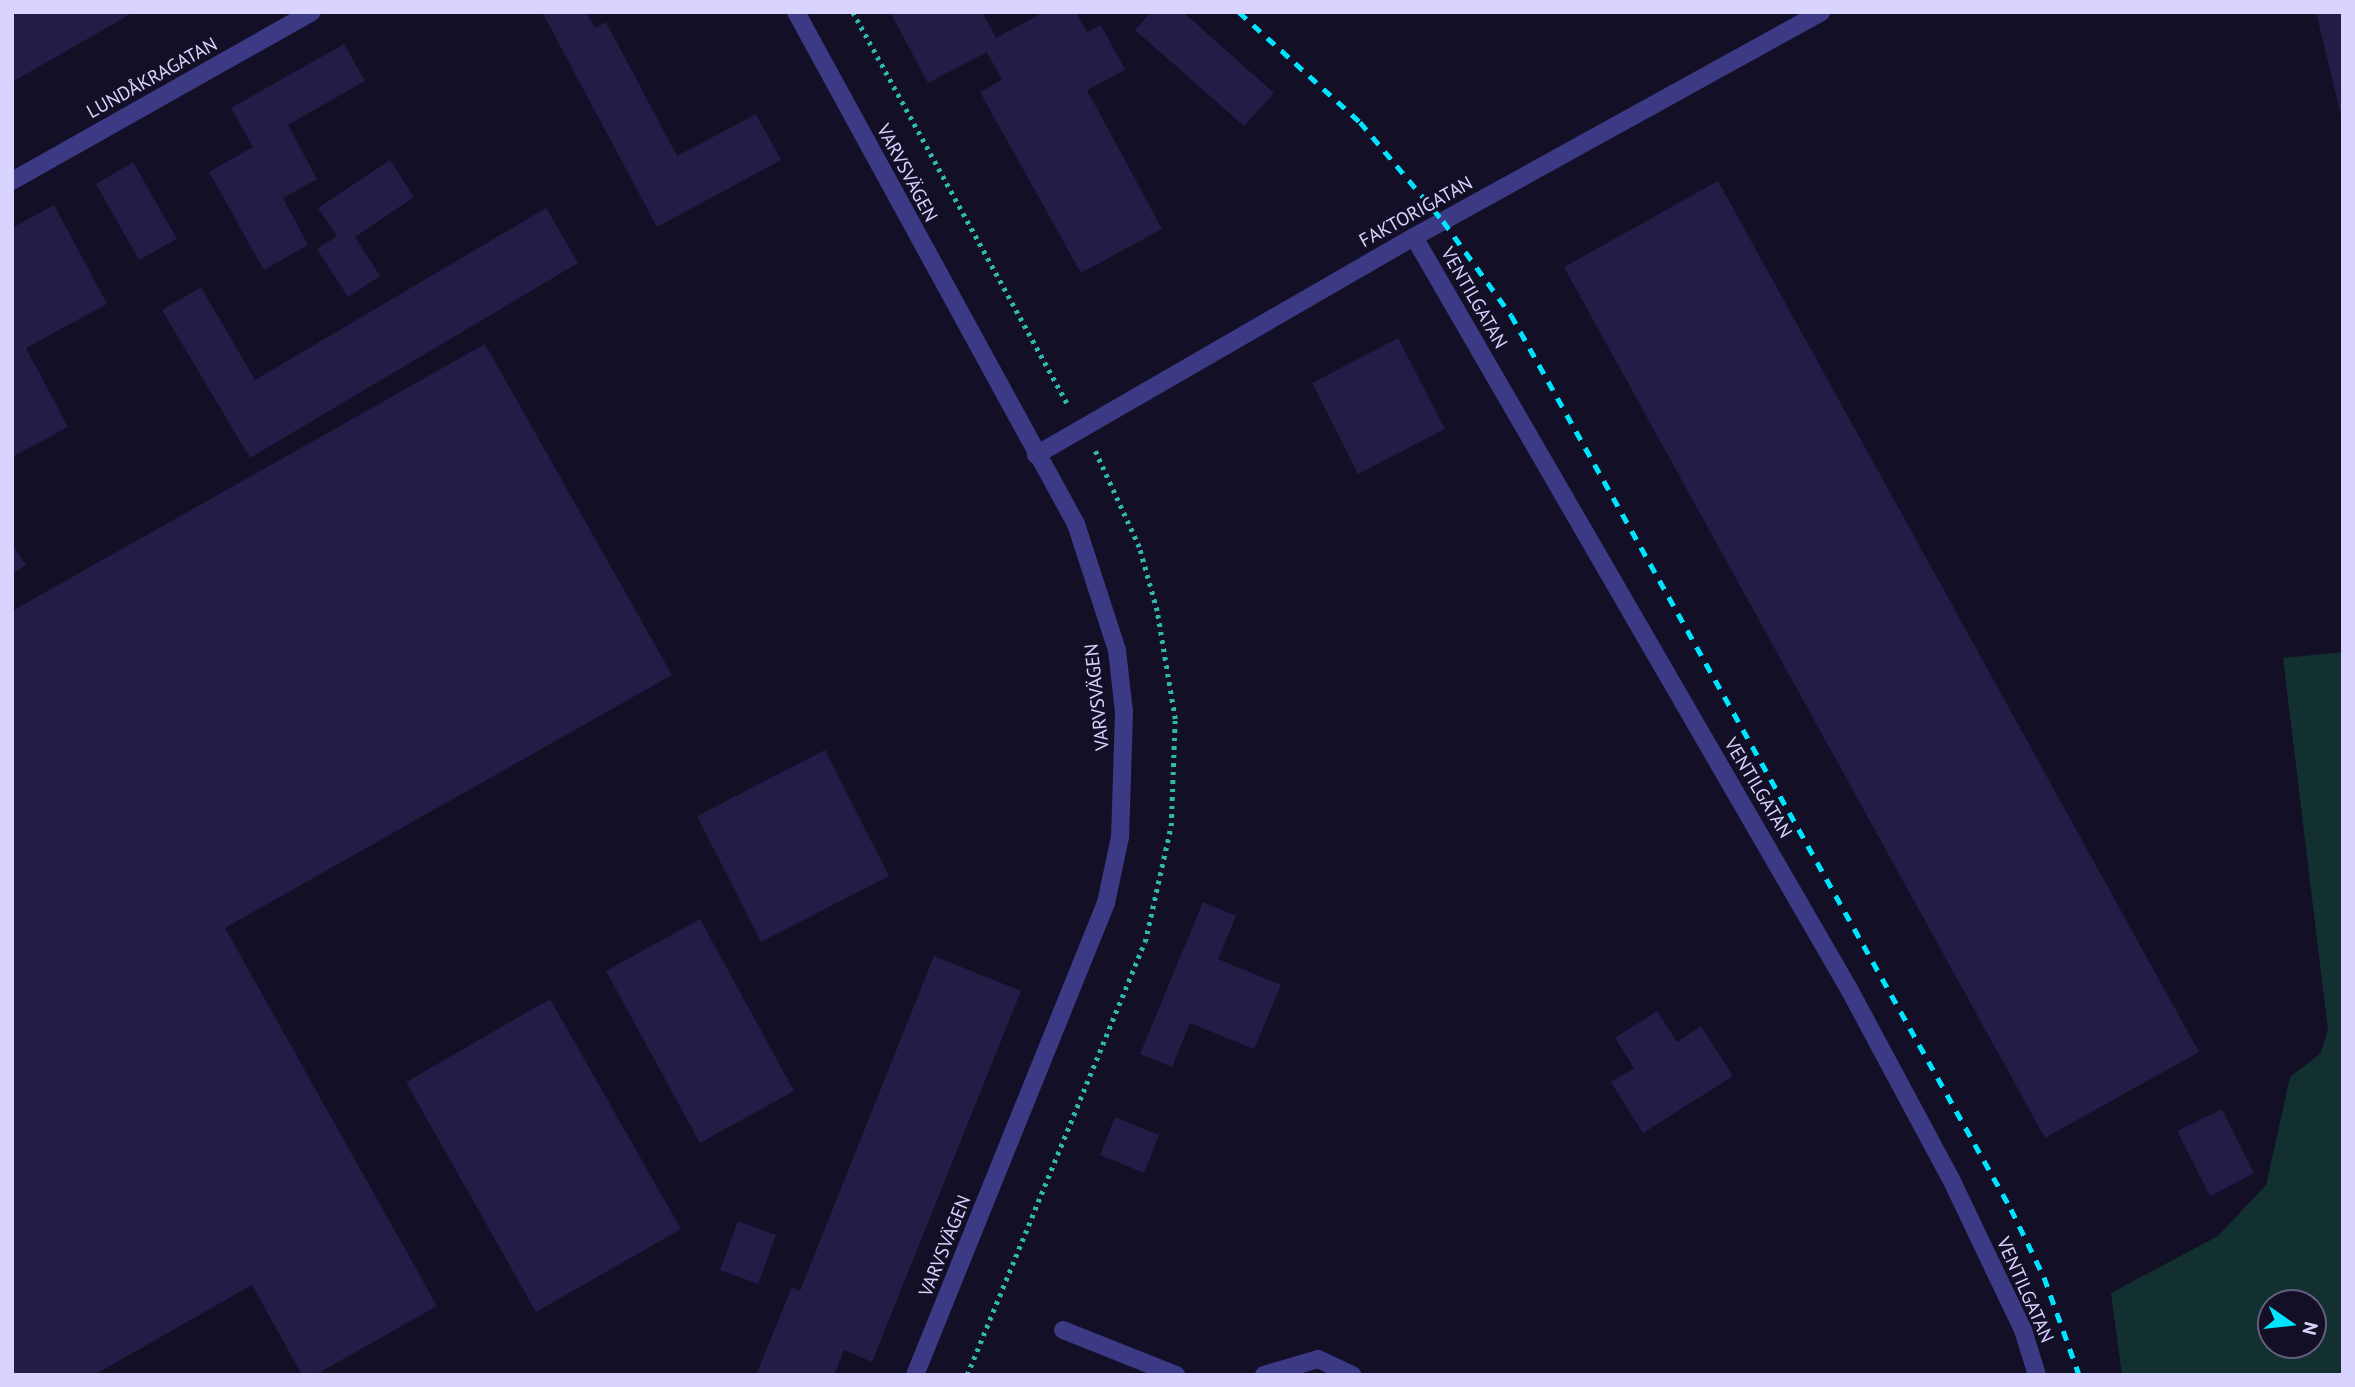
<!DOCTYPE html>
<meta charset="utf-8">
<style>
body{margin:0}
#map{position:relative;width:2355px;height:1387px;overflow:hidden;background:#130f26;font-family:"PT Sans",sans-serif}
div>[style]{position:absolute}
.green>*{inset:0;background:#12302f}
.building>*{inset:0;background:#241b47}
.path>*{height:4.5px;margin-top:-2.25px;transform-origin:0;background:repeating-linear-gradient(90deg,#2fb8b0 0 3.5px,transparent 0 8.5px)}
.service>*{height:18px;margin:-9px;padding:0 9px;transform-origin:9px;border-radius:9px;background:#3d3a85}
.minor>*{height:18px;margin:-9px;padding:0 9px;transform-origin:9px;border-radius:9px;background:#3d3a85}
.rail>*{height:5px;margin-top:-2.5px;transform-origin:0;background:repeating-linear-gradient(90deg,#00e5ff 0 10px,transparent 0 19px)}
span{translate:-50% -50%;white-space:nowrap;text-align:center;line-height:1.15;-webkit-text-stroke:6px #130f26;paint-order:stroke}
.street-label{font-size:19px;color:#d9d4ff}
.frame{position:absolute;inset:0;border:14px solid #d9d4ff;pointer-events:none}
.north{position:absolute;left:2257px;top:1289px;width:70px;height:70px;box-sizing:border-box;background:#130f26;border:2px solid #625e7d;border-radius:50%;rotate:104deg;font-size:19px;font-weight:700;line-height:28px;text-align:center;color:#d9d4ff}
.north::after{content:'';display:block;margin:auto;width:24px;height:32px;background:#00e5ff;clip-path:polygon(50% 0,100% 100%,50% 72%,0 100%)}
</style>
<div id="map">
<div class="green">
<i style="clip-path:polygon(evenodd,2343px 652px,2343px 1371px,2341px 1375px,2122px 1375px,2111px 1293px,2218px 1236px,2266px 1185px,2290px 1077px,2320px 1054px,2328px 1030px,2283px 658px,2343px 652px,2271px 1303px,2313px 1303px,2313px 1345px,2271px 1345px,2271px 1303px)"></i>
</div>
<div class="building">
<i style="clip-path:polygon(12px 12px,128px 12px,129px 15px,12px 82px)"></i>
<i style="clip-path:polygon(542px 12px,586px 12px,595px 28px,606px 22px,677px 156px,756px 114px,781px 160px,657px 227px)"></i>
<i style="clip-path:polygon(890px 12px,982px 12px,996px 38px,1044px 12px,1076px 12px,1087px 32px,1101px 25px,1125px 70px,1087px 90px,1162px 229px,1081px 273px,980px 92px,1002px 80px,987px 52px,928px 83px)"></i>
<i style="clip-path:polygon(1151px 12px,1183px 12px,1274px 93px,1244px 126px,1135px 30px)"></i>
<i style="clip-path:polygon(2316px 12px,2343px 12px,2343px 119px,2342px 120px)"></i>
<i style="clip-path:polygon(344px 44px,365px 81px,288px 125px,317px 179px,283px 198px,308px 245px,264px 270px,209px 172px,253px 147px,231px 108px)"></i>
<i style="clip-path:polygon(390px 160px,414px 197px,355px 237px,380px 276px,348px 297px,317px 249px,337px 236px,318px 208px)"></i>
<i style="clip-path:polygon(133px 162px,177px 239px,139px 260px,96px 184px)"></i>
<i style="clip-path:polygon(1718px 181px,2199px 1052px,2045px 1138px,1564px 267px)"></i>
<i style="clip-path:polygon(54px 205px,107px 304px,26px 348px,68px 427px,12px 457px,12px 228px)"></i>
<i style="clip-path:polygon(546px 208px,578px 263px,250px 458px,162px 310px,201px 287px,255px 380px)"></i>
<i style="clip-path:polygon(1398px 338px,1445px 429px,1358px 474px,1312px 383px)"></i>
<i style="clip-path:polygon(485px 344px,672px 675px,225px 928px,437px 1306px,315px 1375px,302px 1375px,252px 1285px,94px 1375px,12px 1375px,12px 611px)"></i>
<i style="clip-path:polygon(12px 544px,26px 565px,12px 574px)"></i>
<i style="clip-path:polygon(825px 750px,889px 876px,761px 942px,697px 816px)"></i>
<i style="clip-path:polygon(1203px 902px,1236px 916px,1218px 959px,1281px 985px,1254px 1049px,1190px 1023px,1172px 1067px,1140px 1054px)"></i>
<i style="clip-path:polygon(700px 919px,794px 1091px,700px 1143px,606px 971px)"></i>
<i style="clip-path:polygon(934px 956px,1021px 991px,872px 1362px,844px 1350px,834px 1375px,756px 1375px,792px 1287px,800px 1291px)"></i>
<i style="clip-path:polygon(550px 999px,681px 1229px,536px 1312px,406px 1082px)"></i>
<i style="clip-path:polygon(1657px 1011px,1677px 1042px,1701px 1026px,1733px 1076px,1643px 1133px,1611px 1082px,1634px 1068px,1615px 1038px)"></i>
<i style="clip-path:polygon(2222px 1109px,2254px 1173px,2210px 1196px,2177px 1131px)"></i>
<i style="clip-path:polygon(1115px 1117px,1159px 1135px,1144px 1173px,1100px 1155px)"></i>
<i style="clip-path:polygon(738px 1221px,776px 1235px,758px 1284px,720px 1270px)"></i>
</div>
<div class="path">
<i style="left:853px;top:12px;width:447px;rotate:61.3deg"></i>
<i style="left:967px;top:1375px;width:468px;rotate:-67.7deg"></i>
<i style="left:1145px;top:942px;width:119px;rotate:-77.4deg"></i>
<i style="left:1171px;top:826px;width:107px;rotate:-87.9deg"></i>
<i style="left:1175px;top:719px;width:109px;rotate:-99.5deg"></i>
<i style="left:1157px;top:611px;width:66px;rotate:-105.7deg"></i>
<i style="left:1139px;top:547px;width:106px;rotate:-114.6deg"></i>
</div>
<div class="service">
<i style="left:1063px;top:1330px;width:122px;rotate:21.7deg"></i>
<i style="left:1264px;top:1375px;width:56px;rotate:-16.5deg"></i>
<i style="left:1318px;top:1359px;width:38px;rotate:25deg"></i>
</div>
<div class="minor">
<i style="left:796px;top:12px;width:584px;rotate:61.33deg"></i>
<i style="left:1076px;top:524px;width:133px;rotate:72deg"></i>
<i style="left:1117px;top:650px;width:62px;rotate:83.6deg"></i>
<i style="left:1124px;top:712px;width:125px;rotate:91.8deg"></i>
<i style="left:1120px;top:837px;width:67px;rotate:102deg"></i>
<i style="left:1106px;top:903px;width:509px;rotate:112.03deg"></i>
<i style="left:12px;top:181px;width:344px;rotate:-29.4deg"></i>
<i style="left:1414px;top:237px;width:869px;rotate:59.95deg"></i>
<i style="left:1849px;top:989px;width:213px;rotate:61.8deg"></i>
<i style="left:1950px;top:1177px;width:170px;rotate:64.5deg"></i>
<i style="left:2023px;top:1330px;width:47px;rotate:72.7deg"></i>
<i style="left:1036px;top:455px;width:436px;rotate:-30deg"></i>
<i style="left:1414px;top:237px;width:465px;rotate:-28.9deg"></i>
</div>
<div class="rail">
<i style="left:1239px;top:12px;width:164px;rotate:42.3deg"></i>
<i style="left:1360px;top:122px;width:129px;rotate:50deg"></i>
<i style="left:1443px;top:221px;width:116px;rotate:54.1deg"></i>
<i style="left:1511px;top:315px;width:1024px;rotate:60.78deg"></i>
<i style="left:2011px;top:1209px;width:76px;rotate:64.1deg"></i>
<i style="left:2044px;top:1277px;width:104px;rotate:70.3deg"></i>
</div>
<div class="street-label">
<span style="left:152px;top:78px;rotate:-29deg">LUNDÅKRAGATAN</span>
<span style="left:907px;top:173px;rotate:62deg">VARVSVÄGEN</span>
<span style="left:1416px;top:212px;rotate:-29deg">FAKTORIGATAN</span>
<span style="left:1474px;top:298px;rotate:60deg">VENTILGATAN</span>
<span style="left:1097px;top:697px;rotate:-96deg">VARVSVÄGEN</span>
<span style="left:1758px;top:788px;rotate:59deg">VENTILGATAN</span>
<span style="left:945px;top:1246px;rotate:-68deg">VARVSVÄGEN</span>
<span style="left:2025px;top:1290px;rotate:66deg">VENTILGATAN</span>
</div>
<div class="frame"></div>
<div class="north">N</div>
</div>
